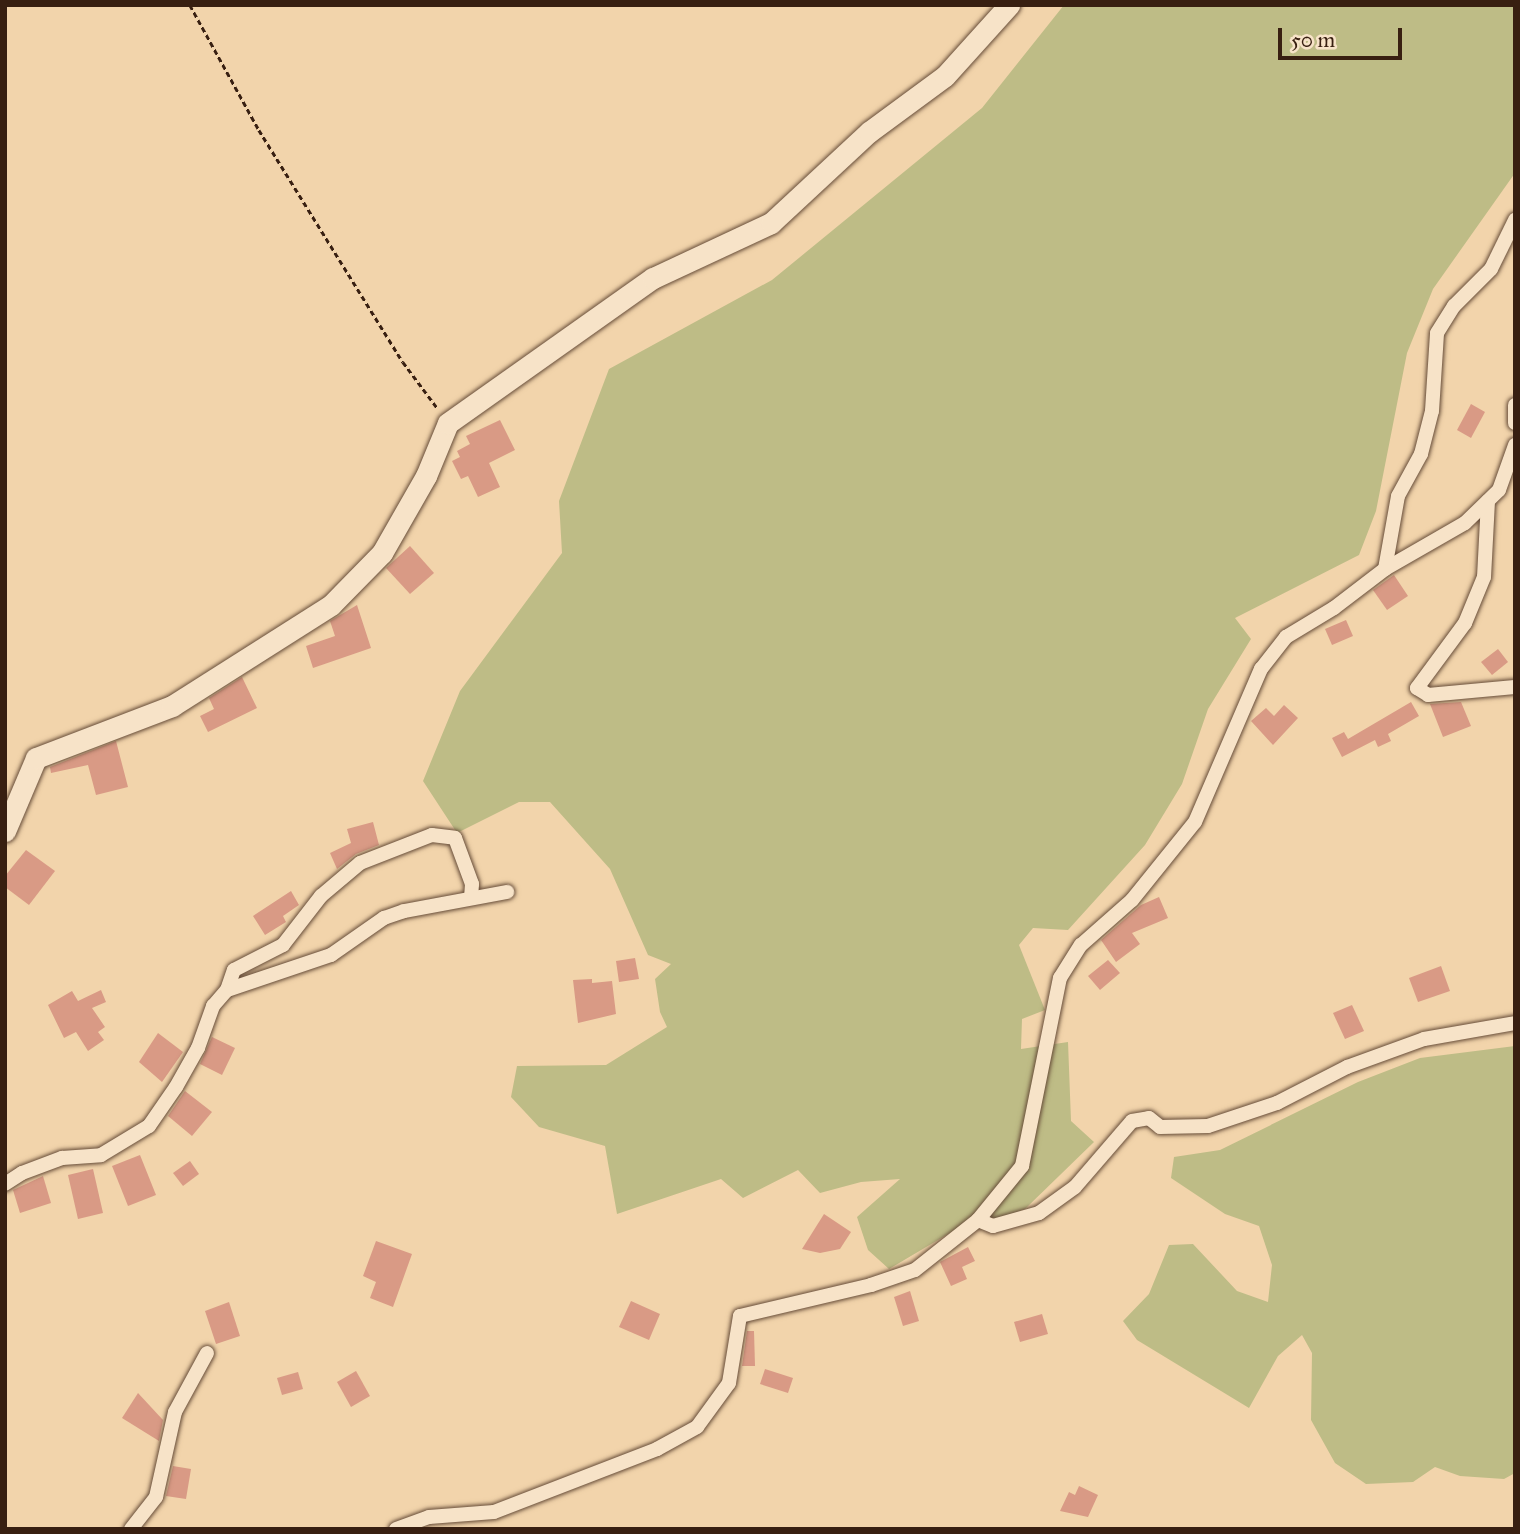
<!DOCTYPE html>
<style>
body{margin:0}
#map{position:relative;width:1520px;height:1534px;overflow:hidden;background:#f2d4ab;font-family:"IM FELL Great Primer",serif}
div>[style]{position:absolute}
.green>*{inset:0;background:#bebc86}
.building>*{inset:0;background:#d99a85}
.path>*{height:2.5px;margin-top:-1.25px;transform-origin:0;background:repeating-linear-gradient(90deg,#381f11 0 5px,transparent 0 8.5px)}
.roads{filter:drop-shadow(0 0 2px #664c38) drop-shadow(0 0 2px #664c38)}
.street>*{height:14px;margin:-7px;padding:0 7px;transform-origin:7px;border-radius:7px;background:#f7e3c8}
.secondary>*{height:21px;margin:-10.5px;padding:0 10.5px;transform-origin:10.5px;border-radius:10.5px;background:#f7e3c8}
span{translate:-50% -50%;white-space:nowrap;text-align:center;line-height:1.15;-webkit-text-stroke:5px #f7e3c8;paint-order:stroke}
.frame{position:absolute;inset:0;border:7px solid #381f11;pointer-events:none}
.scale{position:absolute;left:1278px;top:28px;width:124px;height:32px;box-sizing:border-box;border:4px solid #381f11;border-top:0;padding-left:9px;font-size:21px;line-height:24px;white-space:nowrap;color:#381f11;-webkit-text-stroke:5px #f7e3c8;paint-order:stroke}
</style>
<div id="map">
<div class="green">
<i style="clip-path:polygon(1064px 5px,1515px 5px,1515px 173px,1433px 289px,1407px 353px,1376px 511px,1359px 555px,1235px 618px,1251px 639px,1208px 709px,1182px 784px,1145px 845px,1068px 930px,1033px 928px,1019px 945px,1045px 1010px,1022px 1019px,1021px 1049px,1068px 1042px,1071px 1121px,1094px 1142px,1025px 1209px,997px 1221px,979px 1208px,965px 1224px,889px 1269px,868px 1250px,857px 1217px,900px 1179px,861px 1182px,820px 1193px,798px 1170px,743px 1198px,721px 1179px,617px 1214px,605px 1146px,539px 1127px,511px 1097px,517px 1066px,606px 1065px,667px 1027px,660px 1012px,655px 979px,671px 964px,648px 955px,610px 869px,550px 802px,519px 802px,457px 833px,423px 781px,460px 691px,562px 553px,559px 501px,609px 369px,772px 280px,982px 108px)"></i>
<i style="clip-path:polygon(1515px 1046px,1515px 1473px,1504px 1479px,1460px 1476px,1435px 1467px,1413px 1482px,1366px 1484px,1335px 1463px,1311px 1420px,1312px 1353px,1302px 1335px,1278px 1356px,1249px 1408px,1137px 1340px,1123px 1321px,1149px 1294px,1169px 1245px,1193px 1244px,1237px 1291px,1268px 1302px,1272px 1265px,1259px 1226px,1225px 1214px,1171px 1178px,1174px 1157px,1220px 1150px,1358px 1082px,1420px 1058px)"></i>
</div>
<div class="building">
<i style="clip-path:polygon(1471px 404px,1485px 412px,1471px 438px,1457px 430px)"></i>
<i style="clip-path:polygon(500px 420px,515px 450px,489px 463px,500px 487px,478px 497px,468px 476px,461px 479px,452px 461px,460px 457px,457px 451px,470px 444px,466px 436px)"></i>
<i style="clip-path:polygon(410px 546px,434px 573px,410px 594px,386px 568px)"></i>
<i style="clip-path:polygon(1394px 575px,1408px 596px,1387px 610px,1373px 590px)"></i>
<i style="clip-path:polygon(357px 605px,371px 648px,313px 668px,306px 646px,335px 636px,330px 621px)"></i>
<i style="clip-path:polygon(1346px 620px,1353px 636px,1332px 645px,1325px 629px)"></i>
<i style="clip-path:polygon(1498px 649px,1508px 662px,1492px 675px,1481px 662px)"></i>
<i style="clip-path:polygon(242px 677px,257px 708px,208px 732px,200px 716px,214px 709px,209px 698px)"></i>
<i style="clip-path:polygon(1411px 702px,1419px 716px,1388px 734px,1391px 741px,1378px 747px,1375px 740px,1342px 757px,1332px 738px,1344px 732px,1348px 739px)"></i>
<i style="clip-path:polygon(1461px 702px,1471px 726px,1443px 737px,1430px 704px)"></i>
<i style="clip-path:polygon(1284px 705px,1298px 718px,1273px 745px,1251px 721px,1266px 708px,1274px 716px)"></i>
<i style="clip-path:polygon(116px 741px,128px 787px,96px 795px,88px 765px,51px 773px,50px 767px)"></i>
<i style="clip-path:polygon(373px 822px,379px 845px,356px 854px,337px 869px,330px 853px,351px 843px,347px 829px)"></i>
<i style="clip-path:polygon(26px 850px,55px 871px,29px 905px,5px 887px,5px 876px)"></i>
<i style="clip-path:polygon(291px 891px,299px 905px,283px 916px,286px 922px,265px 935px,253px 916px)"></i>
<i style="clip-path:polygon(1159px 897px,1168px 918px,1132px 933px,1140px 944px,1116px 962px,1101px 940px,1141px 905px)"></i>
<i style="clip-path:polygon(635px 958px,639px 979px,619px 982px,616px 961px)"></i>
<i style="clip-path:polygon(1108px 960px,1120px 973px,1100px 990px,1088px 976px)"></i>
<i style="clip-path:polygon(1441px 966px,1450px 991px,1418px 1002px,1409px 978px)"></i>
<i style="clip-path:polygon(592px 979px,592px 983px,612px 981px,616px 1014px,578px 1023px,573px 980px)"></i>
<i style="clip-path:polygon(101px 990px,106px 1002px,92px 1008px,105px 1027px,98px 1032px,104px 1040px,88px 1051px,76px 1032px,64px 1038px,48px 1005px,72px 991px,78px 1001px)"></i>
<i style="clip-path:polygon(1352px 1005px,1364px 1031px,1345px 1039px,1333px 1013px)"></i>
<i style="clip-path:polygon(158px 1033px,183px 1052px,162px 1082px,139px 1062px)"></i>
<i style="clip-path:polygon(212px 1037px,235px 1048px,222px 1075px,200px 1064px)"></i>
<i style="clip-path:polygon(185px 1091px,212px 1112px,192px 1136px,168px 1116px)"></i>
<i style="clip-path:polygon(140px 1155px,156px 1195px,128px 1206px,112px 1166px)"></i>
<i style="clip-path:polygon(190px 1161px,199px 1174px,183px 1186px,173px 1173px)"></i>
<i style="clip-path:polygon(93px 1169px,103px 1213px,78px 1219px,68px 1175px)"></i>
<i style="clip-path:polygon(43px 1176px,51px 1203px,20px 1213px,13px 1190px)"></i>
<i style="clip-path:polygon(824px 1214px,851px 1232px,840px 1249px,820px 1253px,802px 1249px)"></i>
<i style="clip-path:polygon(376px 1241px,412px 1254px,393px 1307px,370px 1298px,376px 1282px,363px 1276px)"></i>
<i style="clip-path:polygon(968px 1247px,975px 1261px,962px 1267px,967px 1279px,951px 1286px,940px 1262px)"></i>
<i style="clip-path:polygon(910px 1291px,919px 1321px,903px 1326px,894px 1297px)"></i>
<i style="clip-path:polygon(631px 1301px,660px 1314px,649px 1340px,619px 1327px)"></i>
<i style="clip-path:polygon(229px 1302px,240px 1336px,216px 1344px,205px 1311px)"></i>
<i style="clip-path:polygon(1042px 1314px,1048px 1334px,1020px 1342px,1014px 1322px)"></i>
<i style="clip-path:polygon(747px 1331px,754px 1331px,755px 1366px,742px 1366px)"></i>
<i style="clip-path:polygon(765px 1369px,793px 1378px,788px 1393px,760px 1384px)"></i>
<i style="clip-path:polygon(356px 1371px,370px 1396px,351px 1407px,337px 1382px)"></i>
<i style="clip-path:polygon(298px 1372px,303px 1389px,282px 1395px,277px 1378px)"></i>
<i style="clip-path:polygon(138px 1393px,163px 1420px,159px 1441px,122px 1418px)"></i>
<i style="clip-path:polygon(173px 1466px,191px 1469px,186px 1499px,166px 1496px)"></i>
<i style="clip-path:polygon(1079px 1486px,1098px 1495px,1088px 1517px,1060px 1511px,1069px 1492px,1075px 1495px)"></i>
</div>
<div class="path">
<i style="left:190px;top:5px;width:143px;rotate:61.1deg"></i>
<i style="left:259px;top:130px;width:273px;rotate:58.2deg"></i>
<i style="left:403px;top:362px;width:59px;rotate:53.3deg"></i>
</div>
<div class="roads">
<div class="street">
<i style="left:1515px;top:405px;width:18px;rotate:90deg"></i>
<i style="left:1488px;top:501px;width:76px;rotate:93deg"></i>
<i style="left:1484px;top:577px;width:50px;rotate:112.4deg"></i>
<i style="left:1465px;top:623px;width:81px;rotate:126.4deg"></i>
<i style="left:1417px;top:688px;width:13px;rotate:32deg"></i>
<i style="left:1428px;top:695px;width:87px;rotate:-5.3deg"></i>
<i style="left:1385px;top:569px;width:92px;rotate:-29.9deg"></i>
<i style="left:1465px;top:523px;width:47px;rotate:-44.1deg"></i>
<i style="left:1499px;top:490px;width:48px;rotate:-70.4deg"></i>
<i style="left:227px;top:990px;width:21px;rotate:-71deg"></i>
<i style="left:234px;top:970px;width:55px;rotate:-27deg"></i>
<i style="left:283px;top:945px;width:62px;rotate:-52.2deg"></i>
<i style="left:321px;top:896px;width:51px;rotate:-40.2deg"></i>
<i style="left:360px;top:863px;width:77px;rotate:-21.3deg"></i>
<i style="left:432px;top:835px;width:23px;rotate:7deg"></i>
<i style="left:455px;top:838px;width:49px;rotate:69.7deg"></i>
<i style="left:472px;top:884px;width:14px;rotate:94deg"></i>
<i style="left:5px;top:1184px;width:20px;rotate:-33deg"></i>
<i style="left:22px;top:1173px;width:43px;rotate:-20.6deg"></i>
<i style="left:62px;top:1158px;width:39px;rotate:-4deg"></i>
<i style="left:101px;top:1155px;width:56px;rotate:-31.1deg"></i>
<i style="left:149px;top:1126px;width:47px;rotate:-55.3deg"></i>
<i style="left:176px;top:1087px;width:45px;rotate:-60.6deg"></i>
<i style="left:198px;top:1048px;width:45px;rotate:-70.3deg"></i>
<i style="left:213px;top:1006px;width:21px;rotate:-49deg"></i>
<i style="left:227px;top:990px;width:110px;rotate:-18.6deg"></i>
<i style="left:331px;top:955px;width:65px;rotate:-34.9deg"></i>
<i style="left:384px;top:918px;width:21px;rotate:-19deg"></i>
<i style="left:404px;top:911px;width:105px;rotate:-10.5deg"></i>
<i style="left:978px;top:1220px;width:16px;rotate:22deg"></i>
<i style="left:993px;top:1226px;width:48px;rotate:-15.8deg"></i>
<i style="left:1039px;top:1213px;width:44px;rotate:-35.8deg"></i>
<i style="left:1075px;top:1187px;width:87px;rotate:-49.2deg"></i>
<i style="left:1132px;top:1121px;width:17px;rotate:-10deg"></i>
<i style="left:1149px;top:1118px;width:14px;rotate:39deg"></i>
<i style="left:1160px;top:1127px;width:48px;rotate:-1.2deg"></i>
<i style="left:1208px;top:1126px;width:73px;rotate:-18.4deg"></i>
<i style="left:1277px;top:1103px;width:79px;rotate:-27.2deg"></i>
<i style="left:1347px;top:1067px;width:82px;rotate:-20deg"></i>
<i style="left:1424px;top:1039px;width:92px;rotate:-10deg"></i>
<i style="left:131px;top:1529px;width:41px;rotate:-52deg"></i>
<i style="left:156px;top:1497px;width:87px;rotate:-77.4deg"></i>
<i style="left:175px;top:1412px;width:67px;rotate:-61.5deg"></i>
<i style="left:396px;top:1529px;width:35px;rotate:-20deg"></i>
<i style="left:429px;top:1517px;width:65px;rotate:-4.4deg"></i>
<i style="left:494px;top:1512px;width:175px;rotate:-21.1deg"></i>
<i style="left:657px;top:1449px;width:46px;rotate:-28.8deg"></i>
<i style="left:697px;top:1427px;width:54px;rotate:-54deg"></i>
<i style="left:729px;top:1383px;width:68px;rotate:-80.7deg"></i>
<i style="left:740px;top:1316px;width:135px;rotate:-13.3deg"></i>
<i style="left:871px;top:1285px;width:46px;rotate:-18.8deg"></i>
<i style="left:915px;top:1270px;width:80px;rotate:-38.4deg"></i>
<i style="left:978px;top:1220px;width:70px;rotate:-50.8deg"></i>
<i style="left:1022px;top:1166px;width:192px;rotate:-78.6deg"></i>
<i style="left:1060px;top:978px;width:39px;rotate:-58deg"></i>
<i style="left:1081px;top:945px;width:68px;rotate:-41.4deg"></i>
<i style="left:1132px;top:900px;width:100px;rotate:-51.1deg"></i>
<i style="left:1195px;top:822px;width:167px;rotate:-66.7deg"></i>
<i style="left:1261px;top:669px;width:41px;rotate:-52deg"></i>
<i style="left:1286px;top:637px;width:56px;rotate:-31.1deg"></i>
<i style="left:1334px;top:608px;width:64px;rotate:-37.4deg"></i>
<i style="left:1385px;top:569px;width:74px;rotate:-79.9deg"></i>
<i style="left:1398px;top:496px;width:48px;rotate:-61.3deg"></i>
<i style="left:1421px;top:454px;width:44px;rotate:-75.7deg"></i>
<i style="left:1432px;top:411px;width:78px;rotate:-86.3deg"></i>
<i style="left:1437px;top:333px;width:32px;rotate:-58deg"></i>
<i style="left:1454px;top:306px;width:52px;rotate:-45deg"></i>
<i style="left:1491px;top:269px;width:55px;rotate:-63.9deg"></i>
</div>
<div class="secondary">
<i style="left:5px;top:831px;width:79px;rotate:-67deg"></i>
<i style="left:36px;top:758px;width:146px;rotate:-20.9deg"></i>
<i style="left:172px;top:706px;width:188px;rotate:-32.4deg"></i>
<i style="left:331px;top:605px;width:73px;rotate:-45.6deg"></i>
<i style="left:382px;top:553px;width:89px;rotate:-60.3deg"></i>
<i style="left:426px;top:476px;width:57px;rotate:-67.5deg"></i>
<i style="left:448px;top:423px;width:251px;rotate:-35.3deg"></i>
<i style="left:653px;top:278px;width:130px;rotate:-25deg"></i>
<i style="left:771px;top:223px;width:134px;rotate:-42.9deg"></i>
<i style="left:869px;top:132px;width:94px;rotate:-36.4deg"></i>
<i style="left:945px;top:76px;width:96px;rotate:-48deg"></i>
</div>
</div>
<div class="frame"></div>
<div class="scale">50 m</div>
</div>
